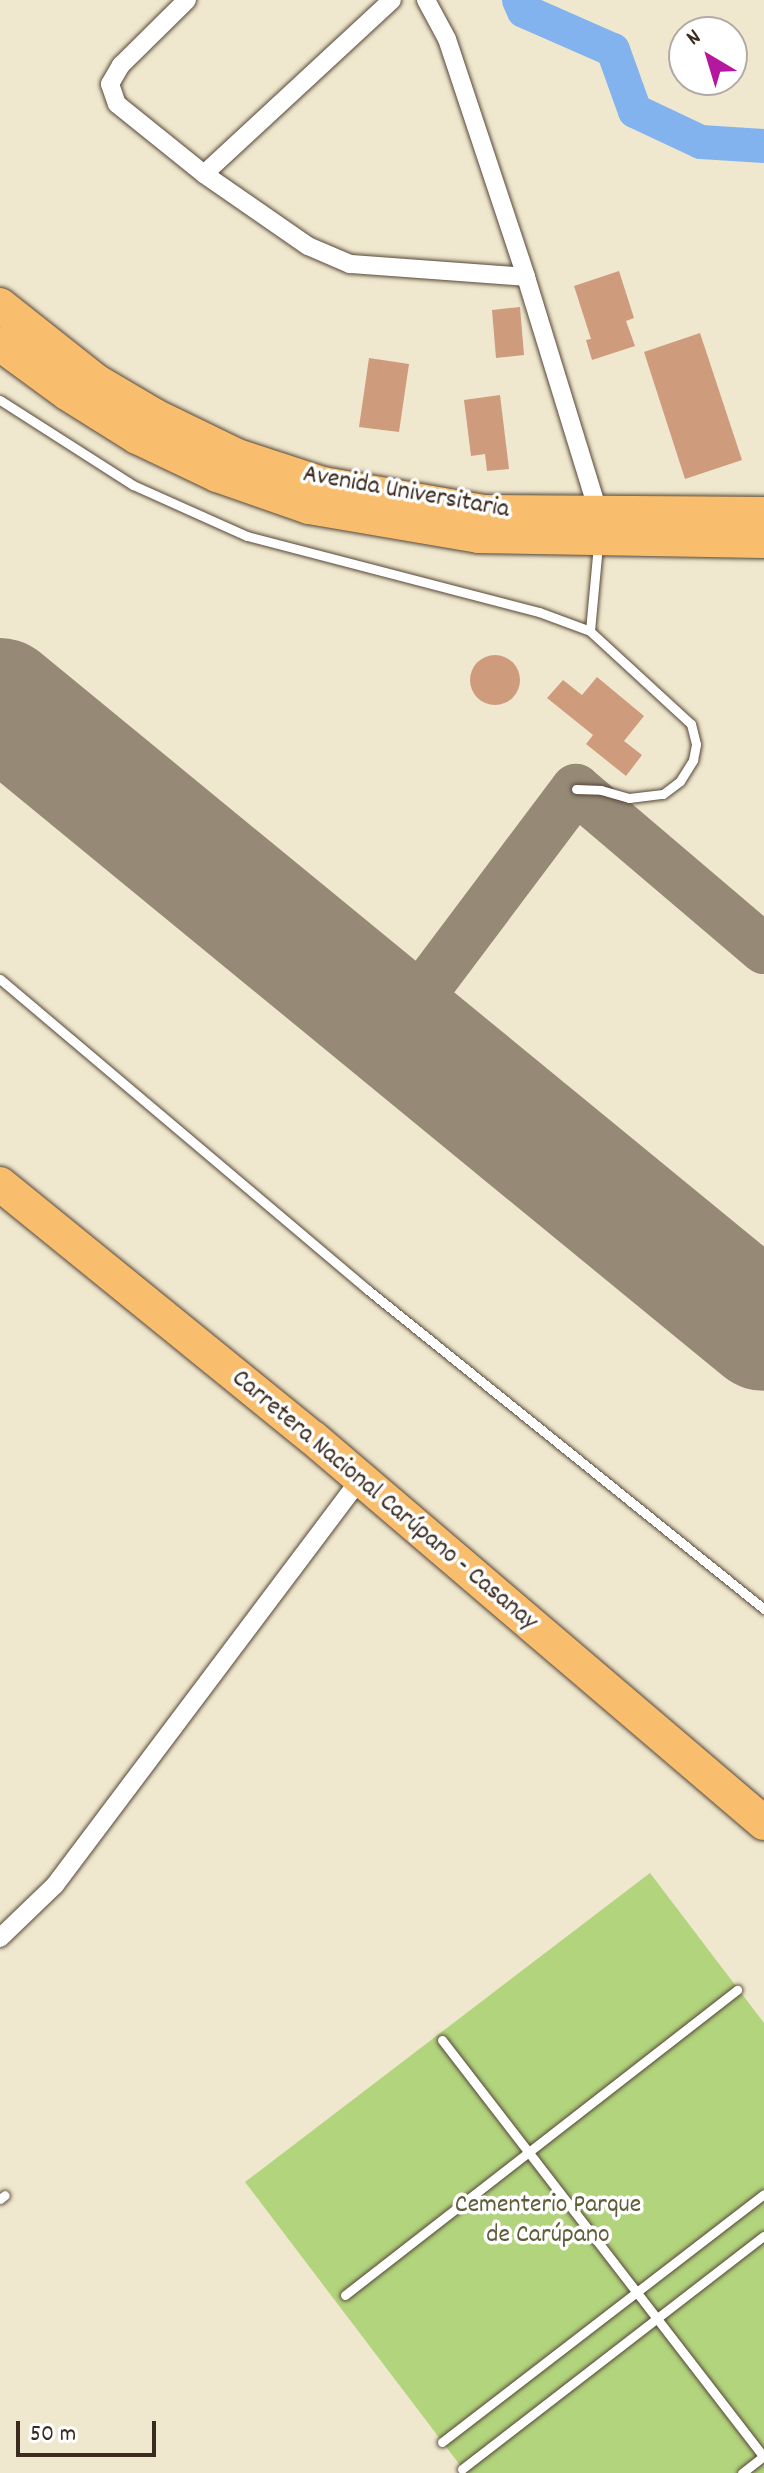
<!DOCTYPE html>
<meta charset="utf-8">
<style>
body{margin:0}
#map{position:relative;width:764px;height:2473px;overflow:hidden;background:#f0e8ce;font-family:Dekko,sans-serif}
div>[style]{position:absolute}
.green>*{inset:0;background:#b2d47d}
.river>*{height:34px;margin:-17px;padding:0 17px;transform-origin:17px;border-radius:17px;background:#82b3ee}
.taxiway>*{height:50px;margin:-25px;padding:0 25px;transform-origin:25px;border-radius:25px;background:#968976}
.runway>*{height:126px;margin:-63px;padding:0 63px;transform-origin:63px;border-radius:63px;background:#968976}
.building>*{inset:0;background:#ce9b7d}
.round{border-radius:50%}
.roads{filter:drop-shadow(0 0 2px #564638) drop-shadow(0 0 2px #564638)}
.lane>*{height:9px;margin:-4.5px;padding:0 4.5px;transform-origin:4.5px;border-radius:4.5px;background:#fff}
.street>*{height:18px;margin:-9px;padding:0 9px;transform-origin:9px;border-radius:9px;background:#fff}
.highway>*{height:34px;margin:-17px;padding:0 17px;transform-origin:17px;border-radius:17px;background:#f9be6d}
span{translate:-50% -50%;white-space:nowrap;text-align:center;line-height:1.15;-webkit-text-stroke:7px #fff;paint-order:stroke}
.street-label{font-size:26px;color:#3b2a1e}
.park-label{font-size:26px;color:#5f5d3a}
.north{position:absolute;left:668px;top:16px;width:80px;height:80px;box-sizing:border-box;background:#fff;border:2px solid #b1aaa5;border-radius:50%;rotate:322deg;font-size:22px;font-weight:700;line-height:32px;text-align:center;color:#3b2a1e}
.north::after{content:'';display:block;margin:auto;width:28px;height:36px;background:#b5179e;clip-path:polygon(50% 0,100% 100%,50% 72%,0 100%)}
.scale{position:absolute;left:16px;top:2421px;width:140px;height:36px;box-sizing:border-box;border:4px solid #3b2a1e;border-top:0;padding-left:10px;font-size:24px;line-height:28px;white-space:nowrap;color:#3b2a1e;-webkit-text-stroke:6px #fff;paint-order:stroke}
</style>
<div id="map">
<div class="green">
<i style="clip-path:polygon(650px 1873px,764px 2023px,764px 2473px,466px 2473px,245px 2182px)"></i>
</div>
<div class="river">
<i style="left:519px;top:0;width:12px;rotate:66deg"></i>
<i style="left:524px;top:11px;width:97px;rotate:23.7deg"></i>
<i style="left:613px;top:50px;width:65px;rotate:70.2deg"></i>
<i style="left:635px;top:111px;width:73px;rotate:25.2deg"></i>
<i style="left:701px;top:142px;width:63px;rotate:3.6deg"></i>
</div>
<div class="taxiway">
<i style="left:397px;top:1027px;width:298px;rotate:-53.1deg"></i>
<i style="left:576px;top:789px;width:247px;rotate:40.4deg"></i>
</div>
<div class="runway">
<i style="left:0;top:701px;width:988px;rotate:39.38deg"></i>
</div>
<div class="building">
<i style="clip-path:polygon(619px 271px,634px 318px,626px 321px,635px 346px,592px 360px,586px 340px,591px 339px,574px 286px)"></i>
<i style="clip-path:polygon(520px 307px,524px 355px,496px 358px,492px 310px)"></i>
<i style="clip-path:polygon(700px 333px,742px 460px,685px 479px,644px 352px)"></i>
<i style="clip-path:polygon(369px 358px,409px 364px,399px 432px,359px 427px)"></i>
<i style="clip-path:polygon(500px 395px,509px 469px,487px 471px,485px 454px,471px 456px,464px 400px)"></i>
<i class="round" style="left:470px;top:655px;width:50px;height:50px"></i>
<i style="clip-path:polygon(597px 677px,644px 716px,624px 741px,642px 755px,626px 776px,586px 744px,593px 735px,547px 698px,563px 680px,582px 695px)"></i>
</div>
<div class="roads">
<div class="lane">
<i style="left:0;top:400px;width:158px;rotate:32.6deg"></i>
<i style="left:133px;top:485px;width:125px;rotate:24.1deg"></i>
<i style="left:247px;top:536px;width:302px;rotate:14.6deg"></i>
<i style="left:539px;top:612px;width:54px;rotate:20.4deg"></i>
<i style="left:576px;top:789px;width:25px;rotate:2deg"></i>
<i style="left:601px;top:790px;width:29px;rotate:16deg"></i>
<i style="left:629px;top:798px;width:34px;rotate:-7deg"></i>
<i style="left:663px;top:794px;width:21px;rotate:-37deg"></i>
<i style="left:680px;top:781px;width:25px;rotate:-58deg"></i>
<i style="left:693px;top:760px;width:16px;rotate:-79deg"></i>
<i style="left:696px;top:744px;width:21px;rotate:-104deg"></i>
<i style="left:691px;top:724px;width:137px;rotate:-137.4deg"></i>
<i style="left:590px;top:631px;width:87px;rotate:-84.7deg"></i>
<i style="left:0;top:979px;width:482px;rotate:40.2deg"></i>
<i style="left:368px;top:1290px;width:509px;rotate:38.85deg"></i>
<i style="left:442px;top:2040px;width:527px;rotate:52.33deg"></i>
<i style="left:0;top:2199px;width:6px;rotate:-39deg"></i>
<i style="left:345px;top:2295px;width:497px;rotate:-37.9deg"></i>
<i style="left:442px;top:2442px;width:406px;rotate:-37.6deg"></i>
<i style="left:462px;top:2469px;width:381px;rotate:-37.7deg"></i>
<i style="left:742px;top:2473px;width:28px;rotate:-38deg"></i>
</div>
<div class="street">
<i style="left:187px;top:0;width:93px;rotate:135.4deg"></i>
<i style="left:121px;top:65px;width:22px;rotate:120deg"></i>
<i style="left:110px;top:84px;width:21px;rotate:71deg"></i>
<i style="left:117px;top:104px;width:112px;rotate:38.8deg"></i>
<i style="left:204px;top:174px;width:126px;rotate:34.7deg"></i>
<i style="left:308px;top:246px;width:46px;rotate:23.2deg"></i>
<i style="left:350px;top:264px;width:176px;rotate:4.2deg"></i>
<i style="left:426px;top:0;width:44px;rotate:61.7deg"></i>
<i style="left:447px;top:39px;width:251px;rotate:71.6deg"></i>
<i style="left:526px;top:277px;width:251px;rotate:72.9deg"></i>
<i style="left:204px;top:174px;width:256px;rotate:-42.8deg"></i>
<i style="left:0;top:1938px;width:76px;rotate:-43.9deg"></i>
<i style="left:55px;top:1885px;width:509px;rotate:-53.06deg"></i>
</div>
<div class="highway">
<i style="left:0;top:305px;width:122px;rotate:38.4deg"></i>
<i style="left:96px;top:381px;width:69px;rotate:30.7deg"></i>
<i style="left:155px;top:416px;width:91px;rotate:26deg"></i>
<i style="left:237px;top:456px;width:90px;rotate:18deg"></i>
<i style="left:323px;top:484px;width:162px;rotate:9.9deg"></i>
<i style="left:483px;top:512px;width:281px;rotate:0.4deg"></i>
<i style="left:0;top:344px;width:83px;rotate:36.2deg"></i>
<i style="left:67px;top:393px;width:83px;rotate:32.2deg"></i>
<i style="left:137px;top:437px;width:89px;rotate:25.4deg"></i>
<i style="left:217px;top:475px;width:97px;rotate:19.2deg"></i>
<i style="left:309px;top:507px;width:171px;rotate:9.7deg"></i>
<i style="left:478px;top:536px;width:286px;rotate:1deg"></i>
<i style="left:0;top:1184px;width:403px;rotate:39.1deg"></i>
<i style="left:313px;top:1438px;width:593px;rotate:40.49deg"></i>
</div>
</div>
<div class="street-label">
<span style="left:406px;top:493px;rotate:10deg">Avenida Universitaria</span>
<span style="left:384px;top:1501px;rotate:40deg">Carretera Nacional Carúpano - Casanay</span>
</div>
<div class="park-label">
<span style="left:548px;top:2221px">Cementerio Parque<br>de Carúpano</span>
</div>
<div class="north">N</div>
<div class="scale">50 m</div>
</div>
